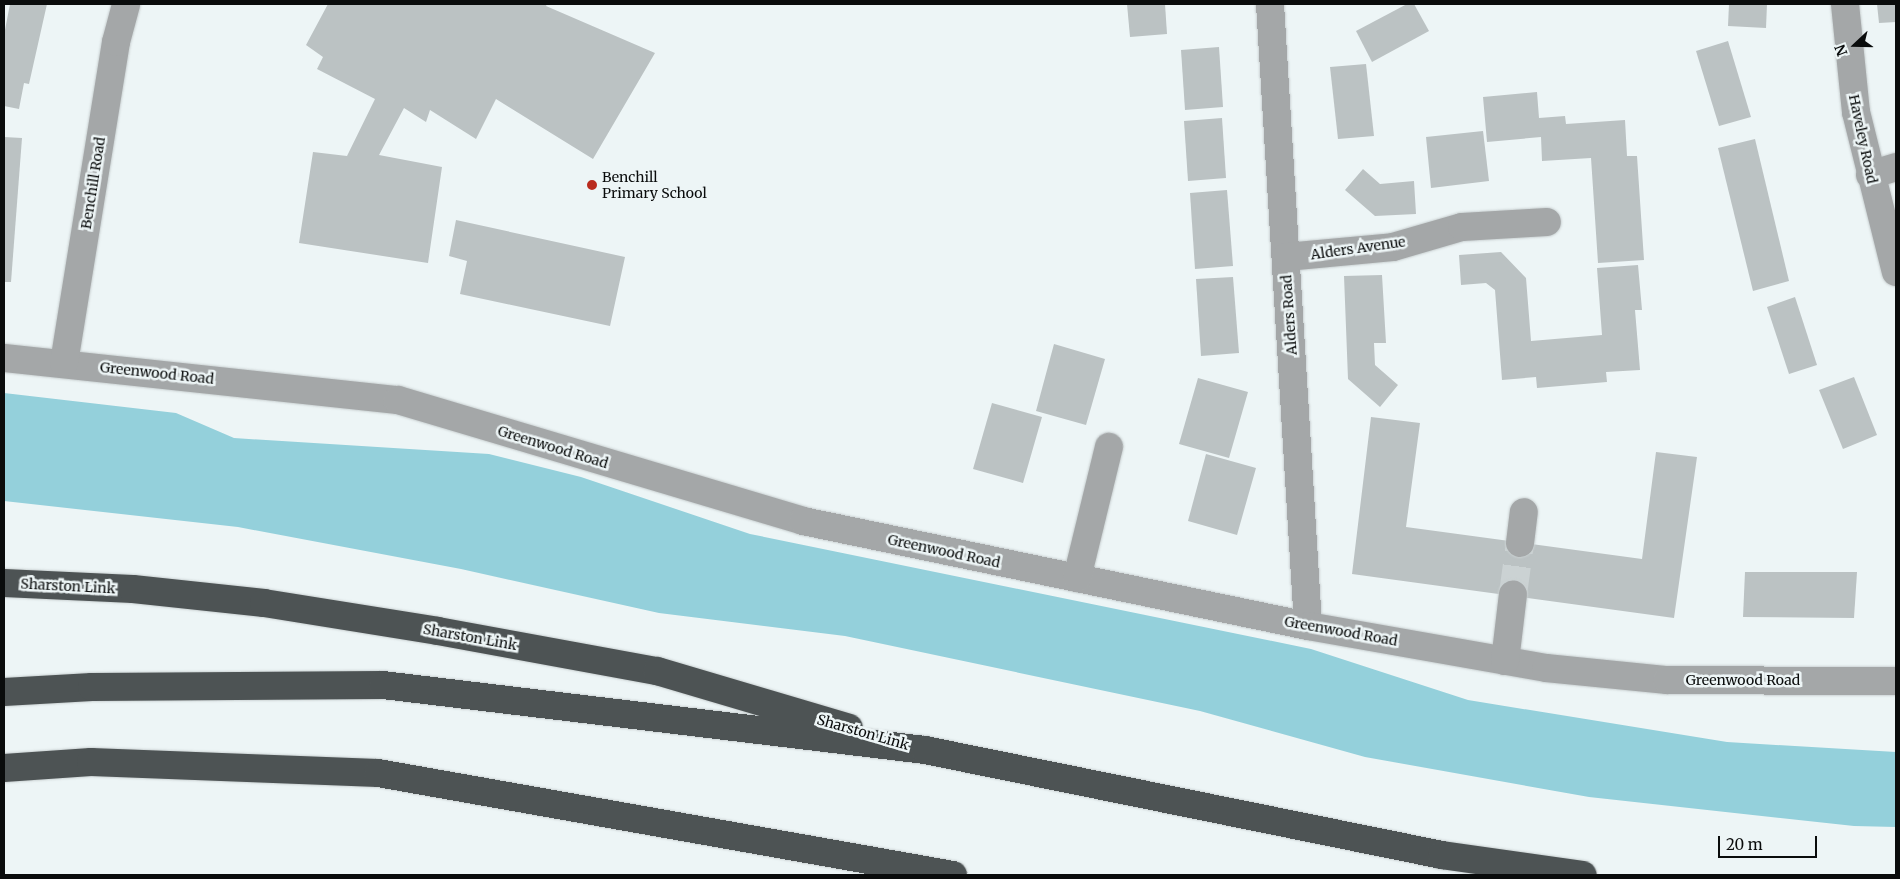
<!DOCTYPE html>
<style>
body{margin:0}
#map{position:relative;width:1900px;height:879px;overflow:hidden;background:#edf5f6;font-family:Merriweather,serif}
div>[style]{position:absolute}
.green>*{inset:0;background:#94d0db}
.building>*{inset:0;background:#bbc2c3}
.minor-tunnel>*{height:28px;margin-top:-14px;transform-origin:0;background:repeating-linear-gradient(90deg,#cbd2d3 0 28px,transparent 0 42px)}
.roads{filter:drop-shadow(0 0 1px #c9d0d1) drop-shadow(0 0 1px #c9d0d1)}
.minor>*{height:28px;margin:-14px;padding:0 14px;transform-origin:14px;border-radius:14px;background:#a4a7a8}
.highway>*{height:28px;margin:-14px;padding:0 14px;transform-origin:14px;border-radius:14px;background:#4d5354}
.dots>*{width:14px;height:14px;translate:-50% -50%;box-sizing:border-box;border:2px solid #edf5f6;border-radius:50%}
span{translate:-50% -50%;white-space:nowrap;text-align:center;line-height:1.15;-webkit-text-stroke:5px #edf5f6;paint-order:stroke}
.street-label{font-size:14px;color:#0a0c0c}
.poi-label{font-size:14px;color:#0a0c0c}
.left{translate:0 -50%;text-align:left}
.frame{position:absolute;inset:0;border:5px solid #0a0c0c;pointer-events:none}
.north{position:absolute;left:1830px;top:20px;width:50px;height:50px;-webkit-text-stroke:4px #edf5f6;paint-order:stroke;rotate:249deg;font-size:14px;font-weight:700;line-height:20px;text-align:center;color:#0a0c0c}
.north::after{content:'';display:block;margin:auto;width:18px;height:22px;background:#0a0c0c;clip-path:polygon(50% 0,100% 100%,50% 72%,0 100%)}
.scale{position:absolute;left:1718px;top:836px;width:99px;height:22px;box-sizing:border-box;border:2px solid #0a0c0c;border-top:0;padding-left:6px;font-size:15px;line-height:18px;white-space:nowrap;color:#0a0c0c;-webkit-text-stroke:4px #edf5f6;paint-order:stroke}
</style>
<div id="map">
<div class="green">
<i style="clip-path:polygon(4px 393px,176px 413px,234px 438px,489px 454px,581px 477px,750px 534px,1311px 649px,1468px 700px,1727px 742px,1896px 752px,1896px 827px,1854px 826px,1589px 797px,1365px 757px,1200px 711px,845px 636px,659px 613px,461px 569px,238px 527px,4px 501px)"></i>
</div>
<div class="building">
<i style="clip-path:polygon(10px 4px,47px 4px,29px 84px,24px 83px,19px 109px,4px 106px,4px 35px)"></i>
<i style="clip-path:polygon(328px 4px,547px 4px,546px 6px,655px 53px,593px 159px,496px 99px,476px 139px,430px 110px,426px 122px,404px 108px,379px 155px,442px 167px,428px 263px,299px 243px,313px 152px,347px 156px,375px 99px,317px 69px,323px 57px,306px 45px)"></i>
<i style="clip-path:polygon(1127px 4px,1165px 4px,1167px 34px,1130px 37px)"></i>
<i style="clip-path:polygon(1407px 4px,1414px 4px,1429px 31px,1372px 62px,1356px 31px)"></i>
<i style="clip-path:polygon(1729px 4px,1767px 4px,1766px 28px,1728px 26px)"></i>
<i style="clip-path:polygon(1877px 4px,1896px 4px,1896px 22px,1879px 23px)"></i>
<i style="clip-path:polygon(1728px 41px,1751px 117px,1719px 126px,1696px 51px)"></i>
<i style="clip-path:polygon(1219px 47px,1223px 107px,1185px 110px,1181px 50px)"></i>
<i style="clip-path:polygon(1366px 64px,1374px 136px,1338px 139px,1330px 67px)"></i>
<i style="clip-path:polygon(1537px 92px,1539px 118px,1565px 116px,1566px 124px,1625px 120px,1627px 156px,1637px 156px,1644px 260px,1598px 263px,1591px 158px,1542px 161px,1541px 137px,1487px 142px,1483px 97px)"></i>
<i style="clip-path:polygon(1222px 118px,1226px 178px,1188px 181px,1184px 121px)"></i>
<i style="clip-path:polygon(1483px 131px,1489px 181px,1431px 188px,1426px 137px)"></i>
<i style="clip-path:polygon(4px 137px,22px 138px,11px 282px,4px 282px)"></i>
<i style="clip-path:polygon(1755px 139px,1789px 281px,1753px 291px,1718px 148px)"></i>
<i style="clip-path:polygon(1363px 169px,1380px 184px,1414px 181px,1416px 214px,1375px 216px,1345px 190px)"></i>
<i style="clip-path:polygon(1227px 190px,1233px 266px,1195px 269px,1190px 193px)"></i>
<i style="clip-path:polygon(456px 220px,625px 257px,610px 326px,460px 294px,467px 261px,449px 256px)"></i>
<i style="clip-path:polygon(1501px 252px,1526px 278px,1531px 341px,1602px 335px,1597px 268px,1638px 265px,1642px 310px,1635px 310px,1640px 370px,1606px 372px,1607px 382px,1537px 388px,1536px 377px,1502px 380px,1495px 290px,1486px 283px,1461px 285px,1459px 255px)"></i>
<i style="clip-path:polygon(1382px 275px,1386px 343px,1374px 343px,1375px 365px,1398px 385px,1380px 407px,1348px 379px,1344px 276px)"></i>
<i style="clip-path:polygon(1233px 277px,1239px 353px,1201px 356px,1196px 279px)"></i>
<i style="clip-path:polygon(1795px 297px,1817px 365px,1789px 374px,1767px 307px)"></i>
<i style="clip-path:polygon(1054px 344px,1105px 359px,1086px 425px,1036px 411px)"></i>
<i style="clip-path:polygon(1854px 377px,1877px 435px,1843px 449px,1819px 390px)"></i>
<i style="clip-path:polygon(1198px 378px,1248px 392px,1229px 458px,1179px 444px)"></i>
<i style="clip-path:polygon(992px 403px,1042px 417px,1023px 483px,973px 469px)"></i>
<i style="clip-path:polygon(1371px 417px,1420px 423px,1406px 527px,1642px 559px,1656px 452px,1697px 457px,1674px 618px,1352px 574px)"></i>
<i style="clip-path:polygon(1206px 454px,1256px 468px,1237px 535px,1188px 521px)"></i>
<i style="clip-path:polygon(1745px 572px,1857px 572px,1854px 618px,1743px 617px)"></i>
</div>
<div class="minor-tunnel">
<i style="left:1513px;top:594px;width:51px;rotate:-82.2deg"></i>
</div>
<div class="roads">
<div class="minor">
<i style="left:1270px;top:4px;width:623px;rotate:86.5deg"></i>
<i style="left:1845px;top:4px;width:109px;rotate:84.2deg"></i>
<i style="left:1856px;top:112px;width:165px;rotate:76deg"></i>
<i style="left:1870px;top:175px;width:27px;rotate:-17deg"></i>
<i style="left:1286px;top:257px;width:107px;rotate:-5.3deg"></i>
<i style="left:1393px;top:247px;width:72px;rotate:-16.2deg"></i>
<i style="left:1462px;top:227px;width:85px;rotate:-3.4deg"></i>
<i style="left:4px;top:358px;width:396px;rotate:6.1deg"></i>
<i style="left:398px;top:400px;width:423px;rotate:16.6deg"></i>
<i style="left:803px;top:521px;width:516px;rotate:11.75deg"></i>
<i style="left:1308px;top:626px;width:242px;rotate:10deg"></i>
<i style="left:1546px;top:668px;width:122px;rotate:5.7deg"></i>
<i style="left:1667px;top:680px;width:229px;rotate:0.3deg"></i>
<i style="left:64px;top:363px;width:325px;rotate:-80.8deg"></i>
<i style="left:116px;top:42px;width:39px;rotate:-75deg"></i>
<i style="left:1520px;top:543px;width:31px;rotate:-83deg"></i>
<i style="left:1077px;top:578px;width:135px;rotate:-76.3deg"></i>
<i style="left:1505px;top:661px;width:67px;rotate:-83.2deg"></i>
</div>
<div class="highway">
<i style="left:4px;top:583px;width:129px;rotate:2.7deg"></i>
<i style="left:133px;top:589px;width:132px;rotate:6.1deg"></i>
<i style="left:264px;top:603px;width:176px;rotate:9.1deg"></i>
<i style="left:438px;top:631px;width:223px;rotate:10.4deg"></i>
<i style="left:657px;top:671px;width:200px;rotate:16.5deg"></i>
<i style="left:4px;top:692px;width:88px;rotate:-3.3deg"></i>
<i style="left:92px;top:687px;width:291px;rotate:-0.4deg"></i>
<i style="left:383px;top:685px;width:546px;rotate:6.84deg"></i>
<i style="left:925px;top:750px;width:528px;rotate:11.48deg"></i>
<i style="left:1442px;top:855px;width:142px;rotate:8.1deg"></i>
<i style="left:4px;top:768px;width:87px;rotate:-3.9deg"></i>
<i style="left:91px;top:762px;width:287px;rotate:2.2deg"></i>
<i style="left:378px;top:773px;width:584px;rotate:10.06deg"></i>
</div>
</div>
<div class="dots">
<i style="left:592px;top:185px;background:#b92b1e"></i>
</div>
<div class="street-label">
<span style="left:1863px;top:139px;rotate:78deg">Haveley Road</span>
<span style="left:93px;top:183px;rotate:-81deg">Benchill Road</span>
<span style="left:1358px;top:248px;rotate:-8deg">Alders Avenue</span>
<span style="left:1289px;top:315px;rotate:-94deg">Alders Road</span>
<span style="left:157px;top:373px;rotate:6deg">Greenwood Road</span>
<span style="left:553px;top:447px;rotate:17deg">Greenwood Road</span>
<span style="left:944px;top:551px;rotate:12deg">Greenwood Road</span>
<span style="left:68px;top:586px;rotate:3deg">Sharston Link</span>
<span style="left:1341px;top:631px;rotate:10deg">Greenwood Road</span>
<span style="left:470px;top:637px;rotate:10deg">Sharston Link</span>
<span style="left:1743px;top:680px">Greenwood Road</span>
<span style="left:863px;top:732px;rotate:16deg">Sharston Link</span>
</div>
<div class="poi-label">
<span class="left" style="left:602px;top:185px">Benchill<br>Primary School</span>
</div>
<div class="frame"></div>
<div class="north">N</div>
<div class="scale">20 m</div>
</div>
